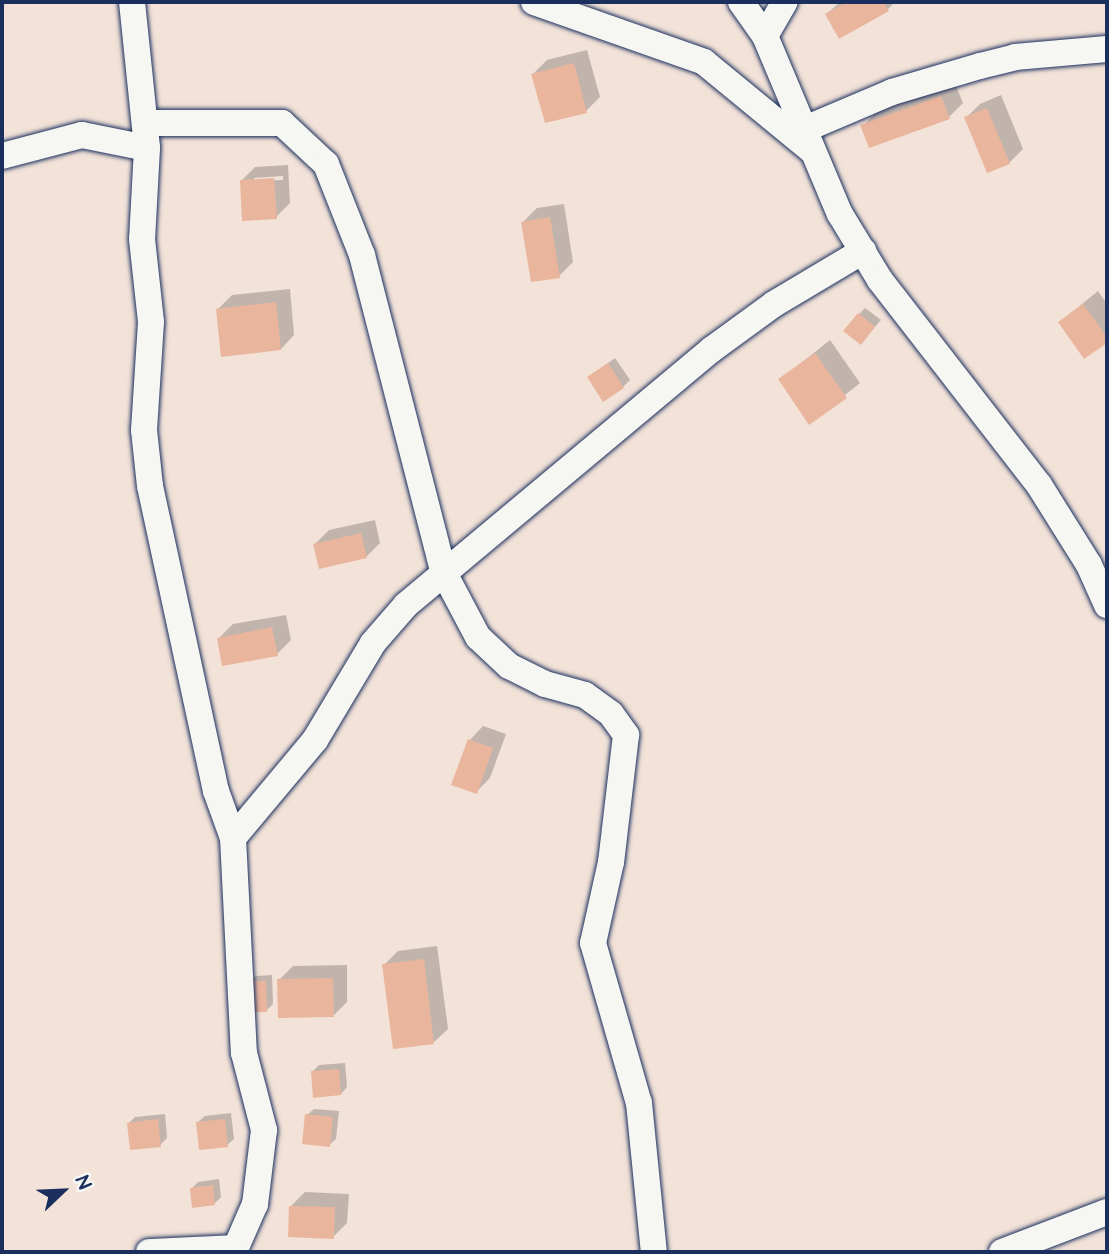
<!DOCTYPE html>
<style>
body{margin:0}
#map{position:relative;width:1109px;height:1254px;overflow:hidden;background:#f2e2d8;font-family:"Architects Daughter",sans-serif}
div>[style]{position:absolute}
.shadow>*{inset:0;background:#0003}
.building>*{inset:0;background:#eab59d}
.roads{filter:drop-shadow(0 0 2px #1b2f5e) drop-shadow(0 0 2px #1b2f5e)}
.minor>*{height:26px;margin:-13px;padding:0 13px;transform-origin:13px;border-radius:13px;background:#f6f6f2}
span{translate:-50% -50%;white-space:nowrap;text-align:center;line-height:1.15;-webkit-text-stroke:7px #f6f6f2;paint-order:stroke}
.frame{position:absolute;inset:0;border:4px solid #1b2f5e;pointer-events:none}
.north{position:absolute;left:28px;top:1156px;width:70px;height:70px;-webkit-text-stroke:5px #f6f6f2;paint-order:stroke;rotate:67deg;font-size:19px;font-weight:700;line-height:28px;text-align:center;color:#1b2f5e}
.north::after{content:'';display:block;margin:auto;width:24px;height:32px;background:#1b2f5e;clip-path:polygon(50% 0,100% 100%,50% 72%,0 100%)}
</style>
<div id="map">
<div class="shadow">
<i style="clip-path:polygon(840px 2px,895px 2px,887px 10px,827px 14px)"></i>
<i style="clip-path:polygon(587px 50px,600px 97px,586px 111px,533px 74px,547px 60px)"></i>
<i style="clip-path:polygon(955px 83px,963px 103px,949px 117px,863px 126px,876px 112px)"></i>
<i style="clip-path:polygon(1001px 95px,1023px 149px,1009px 163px,966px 118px,980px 104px)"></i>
<i style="clip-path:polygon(evenodd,288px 165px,290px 203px,276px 217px,241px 181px,255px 167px,288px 165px,283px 176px,283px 180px,254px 181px,254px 178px,283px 176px)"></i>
<i style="clip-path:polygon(564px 204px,573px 262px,559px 276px,523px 222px,537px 208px)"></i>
<i style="clip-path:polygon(290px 289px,294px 335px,281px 349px,218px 309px,232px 295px)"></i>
<i style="clip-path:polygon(1098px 291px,1107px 304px,1107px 341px,1084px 357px,1060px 322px)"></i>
<i style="clip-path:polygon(865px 308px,881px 320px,867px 336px,859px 314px)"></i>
<i style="clip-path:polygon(830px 340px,860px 383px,810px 423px,780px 380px)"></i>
<i style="clip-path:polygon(615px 358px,630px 380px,623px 387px,589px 377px)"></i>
<i style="clip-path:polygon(375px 520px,380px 543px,366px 557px,315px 544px,329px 530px)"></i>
<i style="clip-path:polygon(286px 615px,291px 640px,277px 654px,219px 638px,233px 624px)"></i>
<i style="clip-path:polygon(483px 726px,506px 734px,490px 778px,476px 792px,470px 740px)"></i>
<i style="clip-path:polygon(437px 946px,448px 1029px,434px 1042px,384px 965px,398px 951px)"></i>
<i style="clip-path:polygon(347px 965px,347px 1002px,333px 1016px,279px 980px,293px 966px)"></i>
<i style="clip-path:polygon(272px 975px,273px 1004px,267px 1010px,249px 982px,256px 976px)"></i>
<i style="clip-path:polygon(345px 1063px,347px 1087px,341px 1094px,312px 1072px,319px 1065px)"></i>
<i style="clip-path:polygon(314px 1109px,339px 1111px,336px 1139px,329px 1145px,307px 1115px)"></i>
<i style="clip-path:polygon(231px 1113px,234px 1139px,227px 1145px,198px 1122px,205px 1116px)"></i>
<i style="clip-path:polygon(165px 1114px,167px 1138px,160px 1145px,129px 1123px,135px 1117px)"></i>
<i style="clip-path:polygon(219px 1179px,221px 1197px,215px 1203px,192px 1188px,198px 1182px)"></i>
<i style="clip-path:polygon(305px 1192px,349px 1194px,347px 1223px,333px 1237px,291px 1206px)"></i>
</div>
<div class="building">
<i style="clip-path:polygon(847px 2px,883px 2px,889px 11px,839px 39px,825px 14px)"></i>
<i style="clip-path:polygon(574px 63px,587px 113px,545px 123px,531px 74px)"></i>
<i style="clip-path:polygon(941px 96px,950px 119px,869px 148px,860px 125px)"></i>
<i style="clip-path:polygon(987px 108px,1010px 164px,987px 173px,964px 117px)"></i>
<i style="clip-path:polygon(274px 178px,277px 219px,242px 221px,240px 180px)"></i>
<i style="clip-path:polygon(550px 217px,560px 278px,531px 282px,521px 222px)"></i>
<i style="clip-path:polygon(276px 302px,281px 350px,221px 357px,216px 309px)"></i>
<i style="clip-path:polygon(1083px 304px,1107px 337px,1107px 343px,1084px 359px,1058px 322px)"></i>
<i style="clip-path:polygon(858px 313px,875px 327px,861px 345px,843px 331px)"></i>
<i style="clip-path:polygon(815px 353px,847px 398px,809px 425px,778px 379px)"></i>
<i style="clip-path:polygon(608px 363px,624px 388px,603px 402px,587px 377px)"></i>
<i style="clip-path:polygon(361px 533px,367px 558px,319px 569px,313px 544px)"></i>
<i style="clip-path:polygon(272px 627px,278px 656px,222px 666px,217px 638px)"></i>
<i style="clip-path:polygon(468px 739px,493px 748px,477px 794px,451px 785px)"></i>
<i style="clip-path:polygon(424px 959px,434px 1044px,393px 1049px,382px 964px)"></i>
<i style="clip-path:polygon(333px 978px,334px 1017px,278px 1018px,277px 979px)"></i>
<i style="clip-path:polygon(248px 981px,266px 981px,267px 1012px,248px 1012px)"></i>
<i style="clip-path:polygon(339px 1069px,341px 1095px,313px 1098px,311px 1071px)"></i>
<i style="clip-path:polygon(305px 1114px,333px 1117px,330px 1147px,302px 1144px)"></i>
<i style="clip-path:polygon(158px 1119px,161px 1147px,130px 1150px,127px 1123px)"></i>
<i style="clip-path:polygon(225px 1119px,228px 1147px,199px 1150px,196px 1122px)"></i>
<i style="clip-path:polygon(213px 1185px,215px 1205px,192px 1208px,190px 1188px)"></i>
<i style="clip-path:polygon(289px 1206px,335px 1207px,334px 1239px,288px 1237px)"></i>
</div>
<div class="roads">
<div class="minor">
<i style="left:132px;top:2px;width:147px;rotate:84.1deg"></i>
<i style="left:147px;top:148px;width:91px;rotate:93.1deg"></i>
<i style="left:142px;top:239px;width:83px;rotate:83.8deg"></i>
<i style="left:151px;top:322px;width:108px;rotate:93.7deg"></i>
<i style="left:144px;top:430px;width:56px;rotate:83.9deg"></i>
<i style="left:150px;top:486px;width:312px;rotate:77.8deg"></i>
<i style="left:216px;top:791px;width:50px;rotate:70.1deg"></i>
<i style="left:233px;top:838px;width:215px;rotate:87.1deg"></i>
<i style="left:244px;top:1053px;width:80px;rotate:75.4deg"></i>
<i style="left:264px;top:1130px;width:75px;rotate:96.9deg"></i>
<i style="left:255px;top:1204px;width:52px;rotate:113.6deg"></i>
<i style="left:534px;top:2px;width:180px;rotate:19.4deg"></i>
<i style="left:704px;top:62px;width:139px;rotate:39.4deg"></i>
<i style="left:741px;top:2px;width:42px;rotate:54.8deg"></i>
<i style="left:765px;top:36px;width:193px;rotate:67.2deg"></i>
<i style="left:840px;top:214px;width:77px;rotate:58.8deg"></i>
<i style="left:880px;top:280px;width:259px;rotate:52.2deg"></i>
<i style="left:1039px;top:485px;width:94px;rotate:58deg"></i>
<i style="left:1089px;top:565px;width:44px;rotate:65.8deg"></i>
<i style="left:765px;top:36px;width:39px;rotate:-60deg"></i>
<i style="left:146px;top:123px;width:136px"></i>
<i style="left:282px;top:123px;width:60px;rotate:43deg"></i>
<i style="left:326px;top:164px;width:98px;rotate:68.4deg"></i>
<i style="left:362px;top:255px;width:326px;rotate:75.6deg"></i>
<i style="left:443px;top:571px;width:75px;rotate:62.1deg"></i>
<i style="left:478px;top:637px;width:42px;rotate:43.1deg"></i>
<i style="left:509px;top:666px;width:40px;rotate:26.6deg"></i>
<i style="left:545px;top:684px;width:41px;rotate:15.4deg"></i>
<i style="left:585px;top:695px;width:32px;rotate:36deg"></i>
<i style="left:611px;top:714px;width:26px;rotate:54deg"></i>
<i style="left:626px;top:735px;width:128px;rotate:96.7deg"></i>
<i style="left:611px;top:862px;width:83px;rotate:102.5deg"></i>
<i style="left:593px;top:943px;width:166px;rotate:74deg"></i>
<i style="left:639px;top:1103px;width:150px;rotate:84.3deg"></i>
<i style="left:805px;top:129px;width:95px;rotate:-23deg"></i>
<i style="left:892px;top:92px;width:92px;rotate:-16.5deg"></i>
<i style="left:980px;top:66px;width:36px;rotate:-14deg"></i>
<i style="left:1015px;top:57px;width:92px;rotate:-5deg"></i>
<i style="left:2px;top:156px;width:83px;rotate:-14.7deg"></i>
<i style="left:82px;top:135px;width:66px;rotate:11.3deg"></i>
<i style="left:233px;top:838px;width:128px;rotate:-50.1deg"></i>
<i style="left:315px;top:740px;width:113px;rotate:-59.1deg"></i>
<i style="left:373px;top:643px;width:50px;rotate:-49deg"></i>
<i style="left:406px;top:605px;width:398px;rotate:-39.9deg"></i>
<i style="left:711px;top:350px;width:78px;rotate:-36.1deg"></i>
<i style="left:774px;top:304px;width:104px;rotate:-30.8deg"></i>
<i style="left:149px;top:1252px;width:85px;rotate:-2.7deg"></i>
<i style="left:1002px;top:1252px;width:112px;rotate:-20.9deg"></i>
</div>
</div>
<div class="frame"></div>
<div class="north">N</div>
</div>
